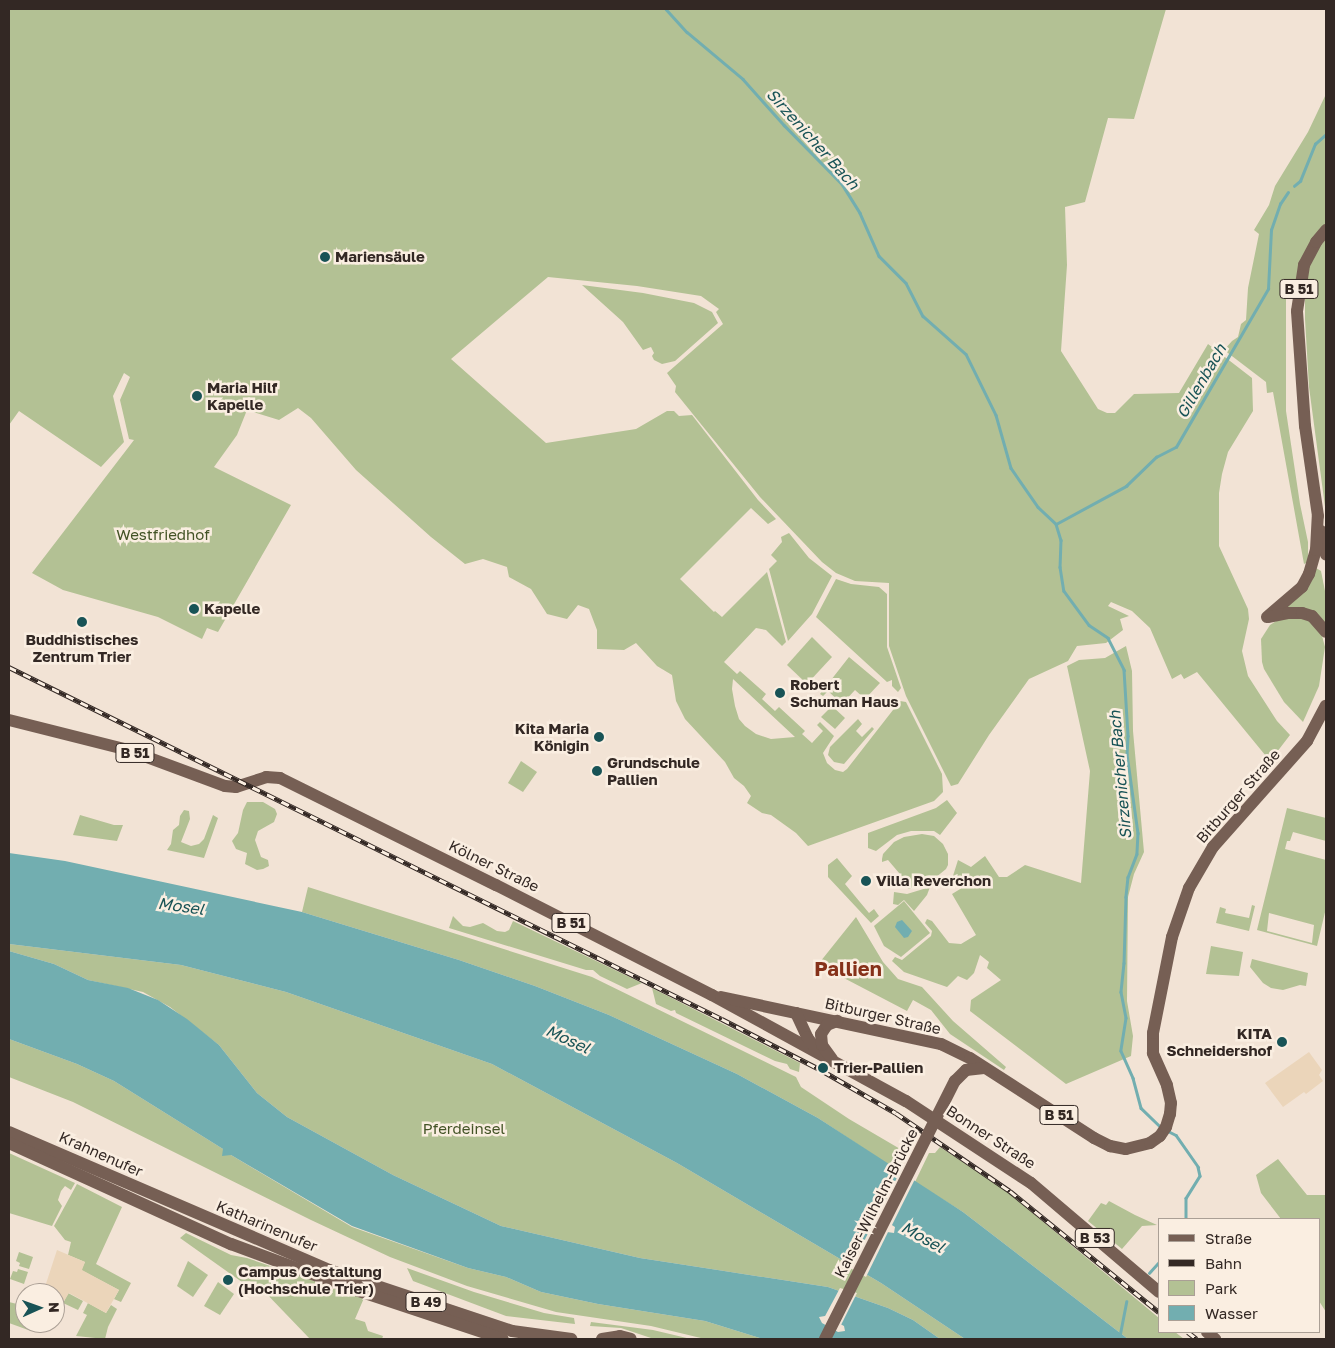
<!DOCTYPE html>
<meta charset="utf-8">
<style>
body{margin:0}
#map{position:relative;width:1335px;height:1348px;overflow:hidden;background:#f2e3d5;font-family:"Golos Text",sans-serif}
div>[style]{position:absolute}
.green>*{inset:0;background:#b3c194}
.plaza>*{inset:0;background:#ebd5ba}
.water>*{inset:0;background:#72aeb0}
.pier>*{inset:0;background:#f2e3d5}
.stream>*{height:2.5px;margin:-1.25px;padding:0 1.25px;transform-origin:1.25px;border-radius:1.25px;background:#72aeb0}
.primary>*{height:12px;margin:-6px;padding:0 6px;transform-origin:6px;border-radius:6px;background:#765f54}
.rail>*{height:4.5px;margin-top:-2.25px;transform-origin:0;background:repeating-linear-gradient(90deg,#faeee1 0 8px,#332824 0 16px);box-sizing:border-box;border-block:1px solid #332824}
.primary-bridge>*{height:12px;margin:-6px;padding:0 6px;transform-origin:6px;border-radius:6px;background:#765f54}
.dots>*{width:14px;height:14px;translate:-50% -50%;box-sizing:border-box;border:2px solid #faeee1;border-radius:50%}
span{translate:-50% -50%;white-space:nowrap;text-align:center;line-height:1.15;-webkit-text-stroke:5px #faeee1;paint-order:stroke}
.shield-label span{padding:1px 4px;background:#faeee1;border:1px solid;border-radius:4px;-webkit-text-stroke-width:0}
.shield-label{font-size:14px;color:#332824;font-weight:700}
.poi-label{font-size:15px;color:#332824;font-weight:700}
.left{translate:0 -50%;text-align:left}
.right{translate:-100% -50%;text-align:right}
.park-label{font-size:15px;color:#435326}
.street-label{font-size:15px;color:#332824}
.water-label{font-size:16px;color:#185356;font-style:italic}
.district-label{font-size:20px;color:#863119;font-weight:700}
.frame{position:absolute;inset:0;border:10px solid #332824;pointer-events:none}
.legend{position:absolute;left:1158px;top:1218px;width:162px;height:115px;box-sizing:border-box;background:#faeee1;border:1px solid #aa9f95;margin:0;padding:6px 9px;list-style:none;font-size:15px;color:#332824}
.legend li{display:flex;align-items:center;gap:10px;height:25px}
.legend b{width:25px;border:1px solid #aa9f95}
.north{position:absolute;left:15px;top:1283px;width:50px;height:50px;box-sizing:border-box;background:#faeee1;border:1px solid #aa9f95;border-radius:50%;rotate:88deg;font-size:14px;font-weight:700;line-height:20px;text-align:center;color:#332824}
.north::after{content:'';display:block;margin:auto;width:18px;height:22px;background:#185356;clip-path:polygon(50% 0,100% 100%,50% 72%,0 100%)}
</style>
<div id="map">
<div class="green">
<i style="clip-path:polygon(evenodd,9px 9px,1166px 9px,1134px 119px,1108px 118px,1085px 202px,1065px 207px,1067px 265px,1061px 351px,1098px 409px,1107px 413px,1115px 413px,1134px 394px,1179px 393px,1208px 344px,1252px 378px,1253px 411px,1228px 452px,1222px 474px,1219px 493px,1219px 546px,1248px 609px,1249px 619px,1242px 651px,1248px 676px,1277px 721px,1290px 735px,1270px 761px,1197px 672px,1184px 679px,1181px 674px,1172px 679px,1150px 628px,1132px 611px,1111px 602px,1108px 606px,1129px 616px,1120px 619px,1123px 630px,1106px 643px,1077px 646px,1068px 661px,1029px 679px,989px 735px,958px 784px,951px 786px,906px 696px,889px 646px,889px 583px,855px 581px,836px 573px,822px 562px,760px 497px,675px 392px,676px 386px,667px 373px,723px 324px,716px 312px,719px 309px,701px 296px,637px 286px,548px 277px,451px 359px,546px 443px,636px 429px,667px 411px,674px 411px,679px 416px,692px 415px,758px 500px,776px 519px,768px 524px,751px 508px,680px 579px,714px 612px,715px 611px,722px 617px,767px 572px,786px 642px,782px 646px,766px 630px,756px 628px,724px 662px,737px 674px,740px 671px,766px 694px,762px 699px,775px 711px,779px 707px,805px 731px,802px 734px,812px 743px,823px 731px,817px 725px,820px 722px,834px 736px,823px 753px,827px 763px,835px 770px,843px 772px,847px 769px,900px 701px,906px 702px,942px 774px,943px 792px,934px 801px,808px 846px,796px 833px,771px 815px,762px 813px,747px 803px,751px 796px,744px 786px,734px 778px,725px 762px,685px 719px,676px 701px,672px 675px,657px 666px,636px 643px,624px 650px,597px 649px,597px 630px,589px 609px,578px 605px,567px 619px,547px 614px,531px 589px,509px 577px,507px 567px,483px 559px,465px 564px,431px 537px,356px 470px,311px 418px,298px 408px,279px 420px,247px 410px,237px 435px,214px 467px,291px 505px,218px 632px,207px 628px,202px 639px,158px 617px,63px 590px,32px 573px,134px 440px,129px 439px,120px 400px,130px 377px,124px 373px,113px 396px,124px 442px,101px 467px,19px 411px,9px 425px,9px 9px,733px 679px,795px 737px,771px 739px,756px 734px,745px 726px,739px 719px,735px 706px,732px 689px,733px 679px)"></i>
<i style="clip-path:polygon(1326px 94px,1326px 514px,1309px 387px,1305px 319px,1305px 294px,1286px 290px,1286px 411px,1300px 504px,1308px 542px,1308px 562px,1304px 564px,1273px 392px,1267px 393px,1266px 382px,1224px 350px,1232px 341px,1238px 337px,1241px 324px,1246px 320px,1248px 288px,1259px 234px,1254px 230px,1269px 205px,1275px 186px,1308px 132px)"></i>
<i style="clip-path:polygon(582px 285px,643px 293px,694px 303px,712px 312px,718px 323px,675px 361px,662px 364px,654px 360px,652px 356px,654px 353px,651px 347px,643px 350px,623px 322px)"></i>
<i style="clip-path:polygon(789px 533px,809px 558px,832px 576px,812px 614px,788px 641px,769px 569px,777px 561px,771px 555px,782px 542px,781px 537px)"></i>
<i style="clip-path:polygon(1316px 568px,1321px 571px,1326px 596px,1326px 624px,1282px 610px)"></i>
<i style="clip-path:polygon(836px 579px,851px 584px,879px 587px,887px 594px,887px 647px,901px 688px,898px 692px,892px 686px,892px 680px,887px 682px,816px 617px)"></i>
<i style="clip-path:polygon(1281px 618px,1307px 619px,1321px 632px,1325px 647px,1319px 686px,1303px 722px,1284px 702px,1264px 669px,1262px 662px,1261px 639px,1270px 625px)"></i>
<i style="clip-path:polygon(812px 637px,832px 657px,807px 684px,787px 665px)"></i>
<i style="clip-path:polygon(1126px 646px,1132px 671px,1133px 731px,1144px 852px,1134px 874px,1128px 897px,1127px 1001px,1133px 1036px,1131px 1056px,1066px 1084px,970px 1011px,971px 1000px,1001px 980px,987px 968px,989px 962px,980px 955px,974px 973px,967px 980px,958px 976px,947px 987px,904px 972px,892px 961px,895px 957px,902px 960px,931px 936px,932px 931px,925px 923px,927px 919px,932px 921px,949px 943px,961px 944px,976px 935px,952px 894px,970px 883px,966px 879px,952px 879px,958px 860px,971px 867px,985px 856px,999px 877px,1007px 877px,1025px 865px,1081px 883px,1090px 771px,1067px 666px,1079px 660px,1105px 658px)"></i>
<i style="clip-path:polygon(849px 657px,880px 683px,865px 699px,855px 690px,842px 704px,828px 691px,823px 696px,820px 694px)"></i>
<i style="clip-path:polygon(832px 706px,845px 718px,835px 729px,821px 717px)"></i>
<i style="clip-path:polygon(858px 719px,862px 724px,856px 731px,862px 737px,872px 727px,874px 729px,844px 764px,834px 762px,828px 755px,830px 747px)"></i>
<i style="clip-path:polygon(521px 761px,537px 772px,523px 792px,508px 783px)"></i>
<i style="clip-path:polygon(947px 800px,957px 813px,940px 835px,934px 831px,911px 831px,897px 835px,876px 851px,868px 848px,868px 833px,936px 808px)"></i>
<i style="clip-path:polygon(247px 802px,263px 802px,275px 809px,277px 814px,274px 822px,258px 831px,255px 840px,261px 857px,268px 860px,269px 866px,263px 869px,257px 870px,245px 864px,247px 853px,236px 849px,232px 841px,238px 833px,243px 810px)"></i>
<i style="clip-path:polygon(evenodd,1287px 808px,1326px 818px,1326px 841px,1293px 832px,1290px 841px,1287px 841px,1285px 849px,1326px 860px,1326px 908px,1317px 946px,1257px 930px,1287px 808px,1269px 913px,1314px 925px,1312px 943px,1267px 931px,1269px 913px)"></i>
<i style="clip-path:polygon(184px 810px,189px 811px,190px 819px,181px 842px,191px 846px,199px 844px,204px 839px,213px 815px,218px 818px,204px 858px,167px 850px,171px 844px,173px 830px,179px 825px,180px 816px)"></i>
<i style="clip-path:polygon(80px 815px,114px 825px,123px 825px,117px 841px,73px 835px)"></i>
<i style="clip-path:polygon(922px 834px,934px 836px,943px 844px,948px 854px,948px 865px,946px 869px,935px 878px,909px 889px,899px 883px,905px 880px,888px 860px,882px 862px,882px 859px,883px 854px,894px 842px,904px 837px)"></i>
<i style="clip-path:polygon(837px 858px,852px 876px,845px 884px,869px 913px,874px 909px,879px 916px,871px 923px,828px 877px,828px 865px)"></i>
<i style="clip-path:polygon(308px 887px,592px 977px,796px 1077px,801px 1087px,849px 1119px,907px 1153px,898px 1171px,818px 1118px,737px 1074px,609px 1015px,535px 986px,459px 960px,302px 912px)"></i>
<i style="clip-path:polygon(930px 887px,927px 895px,914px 911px,904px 900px,898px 905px,893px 904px,894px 892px,907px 894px)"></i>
<i style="clip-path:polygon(904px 901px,930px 933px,901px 957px,884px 946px,874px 926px)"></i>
<i style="clip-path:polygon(1252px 905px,1255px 906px,1249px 931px,1216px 923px,1220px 907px,1226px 909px,1225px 913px,1249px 918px)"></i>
<i style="clip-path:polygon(453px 916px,463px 926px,470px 927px,483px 923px,497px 931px,505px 932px,509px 930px,513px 921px,642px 983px,627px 989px,600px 976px,593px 970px,586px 970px,449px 928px)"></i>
<i style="clip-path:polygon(856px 917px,883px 962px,898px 979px,922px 987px,953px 1021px,1006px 1067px,1004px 1070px,950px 1034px,931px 1010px,913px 1000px,907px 1011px,840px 976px,820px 962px)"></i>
<i style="clip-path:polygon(9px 944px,181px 965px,286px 992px,492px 1064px,677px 1163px,881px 1283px,965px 1339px,940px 1339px,913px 1320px,888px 1308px,828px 1287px,640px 1258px,501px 1226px,393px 1175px,287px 1117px,257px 1093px,219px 1045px,170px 1007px,143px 992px,88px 980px,54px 964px,9px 951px)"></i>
<i style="clip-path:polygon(1211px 946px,1243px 952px,1239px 976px,1206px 974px)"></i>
<i style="clip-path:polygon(1252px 959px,1308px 973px,1306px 986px,1300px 985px,1283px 990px,1271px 988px,1263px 983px,1250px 967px)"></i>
<i style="clip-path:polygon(652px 988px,800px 1063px,799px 1072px,790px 1069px,787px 1064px,775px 1061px,676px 1013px,675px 1010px,671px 1011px,656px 1004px)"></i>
<i style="clip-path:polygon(9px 1039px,77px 1064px,114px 1081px,223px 1149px,223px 1152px,231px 1155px,352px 1227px,468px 1268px,506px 1277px,541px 1292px,598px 1304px,705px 1321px,763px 1339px,705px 1339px,651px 1326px,556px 1312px,467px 1286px,390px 1257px,311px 1220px,73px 1102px,9px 1077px)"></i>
<i style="clip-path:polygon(940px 1147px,1005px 1190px,1159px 1318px,1159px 1332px,1175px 1332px,1184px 1339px,1128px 1339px,963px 1212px,915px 1182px,929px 1153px,935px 1153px)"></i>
<i style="clip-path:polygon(9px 1153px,75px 1183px,71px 1190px,65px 1186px,61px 1191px,58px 1200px,62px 1206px,52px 1226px,9px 1213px)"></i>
<i style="clip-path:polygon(1278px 1159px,1307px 1195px,1326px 1195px,1326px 1312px,1319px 1301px,1319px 1219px,1281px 1219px,1261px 1193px,1256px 1175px)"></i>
<i style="clip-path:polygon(77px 1184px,122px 1207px,96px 1264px,131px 1283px,121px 1302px,114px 1299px,119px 1290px,81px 1270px,85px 1262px,68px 1255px,71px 1242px,65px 1240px,54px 1226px)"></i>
<i style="clip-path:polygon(1109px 1201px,1135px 1215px,1157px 1225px,1142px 1226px,1122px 1249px,1088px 1221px,1101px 1203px,1106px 1205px)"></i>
<i style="clip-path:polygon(186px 1233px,231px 1255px,247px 1258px,364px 1298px,355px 1319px,365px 1322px,368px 1331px,383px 1336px,382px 1339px,310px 1339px,260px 1287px,256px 1292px,180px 1238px)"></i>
<i style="clip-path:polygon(19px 1252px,33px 1257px,29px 1269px,19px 1266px,20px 1263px,16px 1261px)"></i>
<i style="clip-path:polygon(188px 1261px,208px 1275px,193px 1297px,177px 1286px)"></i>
<i style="clip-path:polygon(407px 1268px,474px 1292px,544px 1313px,574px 1318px,575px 1324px,506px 1316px,413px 1281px)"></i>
<i style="clip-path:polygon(18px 1269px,28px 1272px,24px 1284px,10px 1279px,13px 1271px,17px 1272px)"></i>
<i style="clip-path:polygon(218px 1282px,234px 1294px,220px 1315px,204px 1306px)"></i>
<i style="clip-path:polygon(68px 1293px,83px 1301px,78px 1310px,63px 1303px)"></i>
<i style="clip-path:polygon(9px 1302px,25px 1306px,25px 1323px,38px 1323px,35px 1329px,31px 1331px,9px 1323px)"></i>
<i style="clip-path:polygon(88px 1303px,106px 1313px,111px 1305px,117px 1309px,108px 1327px,105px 1339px,76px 1336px,87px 1315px,83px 1313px)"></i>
<i style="clip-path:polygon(591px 1322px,653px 1330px,691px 1339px,654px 1339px,621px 1328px,590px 1326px)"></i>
</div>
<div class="plaza">
<i style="clip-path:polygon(1309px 1052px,1322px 1070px,1319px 1075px,1323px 1081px,1306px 1094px,1304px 1092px,1283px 1107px,1265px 1083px)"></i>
<i style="clip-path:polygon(57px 1250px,85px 1262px,82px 1270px,119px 1290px,106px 1313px,69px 1293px,63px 1303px,55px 1299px,55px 1293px,43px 1293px)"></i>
</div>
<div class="water">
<i style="clip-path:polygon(evenodd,9px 853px,65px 861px,302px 912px,459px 960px,535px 986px,609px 1015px,737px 1074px,818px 1118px,963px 1212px,1128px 1339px,965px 1339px,881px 1283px,677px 1163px,492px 1064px,286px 992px,181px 965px,9px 944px,9px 853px,876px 1215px,895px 1227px,894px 1233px,887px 1232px,874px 1223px,870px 1216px,876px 1215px)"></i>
<i style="clip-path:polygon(902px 920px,912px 931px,908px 937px,904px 938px,895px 927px,897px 922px)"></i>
<i style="clip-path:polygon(evenodd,9px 951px,54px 964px,88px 980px,128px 988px,158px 1000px,187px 1019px,219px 1045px,257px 1093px,287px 1117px,393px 1175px,501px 1226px,640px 1258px,828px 1287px,888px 1308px,913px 1320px,940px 1339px,763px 1339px,705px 1321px,598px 1304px,541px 1292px,506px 1277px,468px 1268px,352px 1226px,231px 1155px,222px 1156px,223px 1149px,114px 1081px,77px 1064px,9px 1039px,9px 951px,825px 1316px,844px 1326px,845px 1331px,838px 1332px,822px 1323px,819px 1317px,825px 1316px)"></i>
</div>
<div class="pier">
<i style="clip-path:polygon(901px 1170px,915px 1179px,891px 1227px,876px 1218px)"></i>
<i style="clip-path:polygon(875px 1220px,889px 1230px,866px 1277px,850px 1268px)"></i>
<i style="clip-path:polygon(840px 1288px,857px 1293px,840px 1327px,824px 1318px)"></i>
</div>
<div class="stream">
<i style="left:666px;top:9px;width:31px;rotate:48deg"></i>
<i style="left:687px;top:32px;width:73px;rotate:40deg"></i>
<i style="left:743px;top:79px;width:62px;rotate:48.3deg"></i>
<i style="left:784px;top:125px;width:83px;rotate:45.5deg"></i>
<i style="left:842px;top:184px;width:34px;rotate:58deg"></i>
<i style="left:860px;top:213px;width:47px;rotate:66.2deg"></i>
<i style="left:879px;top:256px;width:38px;rotate:45deg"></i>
<i style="left:906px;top:283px;width:37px;rotate:63deg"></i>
<i style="left:923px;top:316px;width:57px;rotate:41.5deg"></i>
<i style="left:966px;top:354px;width:68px;rotate:63.8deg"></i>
<i style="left:996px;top:415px;width:55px;rotate:74.2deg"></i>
<i style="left:1011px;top:468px;width:47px;rotate:55.3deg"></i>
<i style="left:1038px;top:507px;width:25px;rotate:43deg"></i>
<i style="left:1056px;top:524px;width:17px;rotate:73deg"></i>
<i style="left:1061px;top:540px;width:27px;rotate:92deg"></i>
<i style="left:1060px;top:567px;width:24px;rotate:81deg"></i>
<i style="left:1064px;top:591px;width:42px;rotate:53.7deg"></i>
<i style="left:1089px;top:625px;width:23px;rotate:34deg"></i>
<i style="left:1108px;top:638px;width:36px;rotate:63deg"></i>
<i style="left:1124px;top:670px;width:66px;rotate:86.5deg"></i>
<i style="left:1128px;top:736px;width:18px;rotate:93deg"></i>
<i style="left:1127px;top:754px;width:80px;rotate:82.1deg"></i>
<i style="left:1138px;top:833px;width:21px;rotate:93deg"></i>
<i style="left:1137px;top:854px;width:25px;rotate:111deg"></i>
<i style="left:1128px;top:877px;width:20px;rotate:96deg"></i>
<i style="left:1126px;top:897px;width:66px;rotate:91.7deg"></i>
<i style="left:1124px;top:963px;width:29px;rotate:96deg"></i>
<i style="left:1121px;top:992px;width:26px;rotate:79deg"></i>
<i style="left:1126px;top:1018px;width:33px;rotate:99deg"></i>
<i style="left:1121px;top:1051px;width:30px;rotate:66deg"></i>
<i style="left:1133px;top:1078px;width:31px;rotate:75deg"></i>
<i style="left:1141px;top:1108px;width:28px;rotate:44deg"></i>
<i style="left:1294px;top:186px;width:8px;rotate:-40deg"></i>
<i style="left:1300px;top:181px;width:40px;rotate:-68deg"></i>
<i style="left:1315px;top:144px;width:15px;rotate:-42deg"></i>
<i style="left:1056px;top:524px;width:80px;rotate:-28.5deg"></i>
<i style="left:1126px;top:486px;width:42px;rotate:-44deg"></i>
<i style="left:1156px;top:457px;width:22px;rotate:-27deg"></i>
<i style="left:1176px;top:447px;width:183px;rotate:-59.8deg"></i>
<i style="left:1268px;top:289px;width:59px;rotate:-87.1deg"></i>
<i style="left:1271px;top:230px;width:28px;rotate:-71deg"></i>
<i style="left:1280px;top:204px;width:14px;rotate:-56deg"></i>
<i style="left:1168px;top:1131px;width:9px;rotate:27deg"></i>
<i style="left:1176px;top:1135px;width:39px;rotate:55deg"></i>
<i style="left:1198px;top:1167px;width:9px;rotate:77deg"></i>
<i style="left:1200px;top:1176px;width:26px;rotate:122deg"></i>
<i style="left:1186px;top:1198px;width:21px;rotate:90deg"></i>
<i style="left:1149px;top:1273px;width:15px;rotate:-48deg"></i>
<i style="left:1119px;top:1339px;width:38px;rotate:-79deg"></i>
</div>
<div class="primary">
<i style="left:1321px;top:531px;width:24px;rotate:78deg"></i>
<i style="left:1267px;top:617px;width:46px;rotate:-40.6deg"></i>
<i style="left:1302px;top:587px;width:15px;rotate:-62deg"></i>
<i style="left:1309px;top:574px;width:25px;rotate:-74deg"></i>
<i style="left:1316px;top:550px;width:34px;rotate:-87deg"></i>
<i style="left:1318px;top:516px;width:91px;rotate:-98.2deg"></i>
<i style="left:1305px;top:426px;width:115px;rotate:-94deg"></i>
<i style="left:1297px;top:311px;width:47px;rotate:-81.3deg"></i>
<i style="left:1304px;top:265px;width:26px;rotate:-62deg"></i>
<i style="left:1316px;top:242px;width:16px;rotate:-50deg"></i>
<i style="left:1269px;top:617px;width:19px;rotate:-12deg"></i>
<i style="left:1288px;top:613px;width:14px"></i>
<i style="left:1302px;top:613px;width:10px;rotate:17deg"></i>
<i style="left:1312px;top:616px;width:21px;rotate:49deg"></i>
<i style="left:9px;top:720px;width:123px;rotate:14.1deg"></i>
<i style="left:128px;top:750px;width:103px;rotate:20.4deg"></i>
<i style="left:225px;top:786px;width:11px;rotate:5deg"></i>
<i style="left:236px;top:787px;width:32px;rotate:-18deg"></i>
<i style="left:266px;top:777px;width:14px;rotate:4deg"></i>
<i style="left:280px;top:778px;width:241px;rotate:26.4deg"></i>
<i style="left:496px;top:885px;width:242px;rotate:27deg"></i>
<i style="left:712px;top:995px;width:221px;rotate:28.7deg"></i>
<i style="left:906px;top:1101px;width:149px;rotate:33.3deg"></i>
<i style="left:1031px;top:1183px;width:168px;rotate:40.4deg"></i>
<i style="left:721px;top:997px;width:225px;rotate:12.1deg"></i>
<i style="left:941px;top:1044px;width:32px;rotate:26deg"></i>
<i style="left:970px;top:1058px;width:148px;rotate:32.8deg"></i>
<i style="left:1094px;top:1138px;width:18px;rotate:27deg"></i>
<i style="left:1110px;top:1146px;width:16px;rotate:11deg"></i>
<i style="left:1126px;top:1149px;width:25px;rotate:-14deg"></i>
<i style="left:1150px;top:1143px;width:12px;rotate:-35deg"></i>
<i style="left:1160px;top:1136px;width:11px;rotate:-56deg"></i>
<i style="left:1166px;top:1127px;width:14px;rotate:-73deg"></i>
<i style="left:1170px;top:1114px;width:11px;rotate:-85deg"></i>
<i style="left:1171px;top:1103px;width:18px;rotate:-103deg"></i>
<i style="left:1167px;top:1085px;width:35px;rotate:-114deg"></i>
<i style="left:1153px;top:1053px;width:20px;rotate:-90deg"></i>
<i style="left:1153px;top:1033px;width:98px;rotate:-78.8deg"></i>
<i style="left:1172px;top:937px;width:52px;rotate:-70.9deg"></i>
<i style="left:1189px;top:888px;width:48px;rotate:-59.7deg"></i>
<i style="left:1213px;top:847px;width:142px;rotate:-48.4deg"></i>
<i style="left:1307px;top:741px;width:40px;rotate:-62deg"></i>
<i style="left:796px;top:1013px;width:26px;rotate:65deg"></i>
<i style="left:807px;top:1037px;width:19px;rotate:54deg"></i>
<i style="left:832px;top:1059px;width:17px;rotate:-126deg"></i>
<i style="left:822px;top:1045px;width:11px;rotate:-95deg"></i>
<i style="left:821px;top:1034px;width:11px;rotate:-56deg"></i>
<i style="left:827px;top:1025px;width:11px;rotate:-22deg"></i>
<i style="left:955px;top:1081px;width:16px;rotate:-45deg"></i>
<i style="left:966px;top:1070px;width:18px;rotate:-6deg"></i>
<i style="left:9px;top:1132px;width:348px;rotate:23.3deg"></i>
<i style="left:329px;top:1270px;width:193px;rotate:18.4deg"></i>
<i style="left:512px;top:1331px;width:60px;rotate:7.7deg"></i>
<i style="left:9px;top:1143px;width:244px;rotate:24.5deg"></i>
<i style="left:231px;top:1244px;width:124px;rotate:20.3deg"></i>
<i style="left:347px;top:1287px;width:164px;rotate:18.4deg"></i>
<i style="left:1207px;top:1332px;width:11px;rotate:41deg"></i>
<i style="left:602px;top:1339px;width:18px;rotate:-9deg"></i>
<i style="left:620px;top:1336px;width:11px;rotate:15deg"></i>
</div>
<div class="rail">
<i style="left:9px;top:667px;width:795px;rotate:26.28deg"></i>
<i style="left:722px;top:1019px;width:114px;rotate:27.2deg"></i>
<i style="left:823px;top:1071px;width:84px;rotate:29.9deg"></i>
<i style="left:896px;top:1113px;width:138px;rotate:34.4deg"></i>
<i style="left:1010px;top:1191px;width:192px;rotate:39.1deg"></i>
<i style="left:1188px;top:1332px;width:11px;rotate:38deg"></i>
</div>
<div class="primary-bridge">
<i style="left:825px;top:1339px;width:289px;rotate:-63.3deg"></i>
</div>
<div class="dots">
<i style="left:325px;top:257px;background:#185356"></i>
<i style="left:197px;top:396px;background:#185356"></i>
<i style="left:194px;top:609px;background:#185356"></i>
<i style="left:82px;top:622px;background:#185356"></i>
<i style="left:780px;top:693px;background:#185356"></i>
<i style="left:599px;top:737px;background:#185356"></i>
<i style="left:597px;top:771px;background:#185356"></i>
<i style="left:866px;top:881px;background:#185356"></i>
<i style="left:1282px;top:1042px;background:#185356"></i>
<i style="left:823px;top:1068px;background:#185356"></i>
<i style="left:228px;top:1280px;background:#185356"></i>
</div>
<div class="shield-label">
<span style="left:1299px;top:289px">B 51</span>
<span style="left:135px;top:753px">B 51</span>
<span style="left:571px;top:923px">B 51</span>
<span style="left:1059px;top:1115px">B 51</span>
<span style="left:1095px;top:1238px">B 53</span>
<span style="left:426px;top:1302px">B 49</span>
</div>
<div class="poi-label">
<span class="left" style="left:335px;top:257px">Mariensäule</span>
<span class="left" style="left:207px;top:396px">Maria Hilf<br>Kapelle</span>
<span class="left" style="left:204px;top:609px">Kapelle</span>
<span style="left:82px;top:648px">Buddhistisches<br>Zentrum Trier</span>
<span class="left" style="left:790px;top:693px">Robert<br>Schuman Haus</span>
<span class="right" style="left:589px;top:737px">Kita Maria<br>Königin</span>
<span class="left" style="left:607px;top:771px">Grundschule<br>Pallien</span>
<span class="left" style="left:876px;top:881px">Villa Reverchon</span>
<span class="right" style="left:1272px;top:1042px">KITA<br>Schneidershof</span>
<span class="left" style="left:834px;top:1068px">Trier-Pallien</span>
<span class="left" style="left:238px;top:1280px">Campus Gestaltung<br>(Hochschule Trier)</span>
</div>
<div class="park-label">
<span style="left:163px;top:535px">Westfriedhof</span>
<span style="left:464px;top:1129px">Pferdeinsel</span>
</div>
<div class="street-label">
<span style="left:1238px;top:796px;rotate:-49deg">Bitburger Straße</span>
<span style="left:494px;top:866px;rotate:26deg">Kölner Straße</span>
<span style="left:883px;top:1016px;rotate:13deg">Bitburger Straße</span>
<span style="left:991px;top:1137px;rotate:33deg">Bonner Straße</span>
<span style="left:101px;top:1154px;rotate:24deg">Krahnenufer</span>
<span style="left:876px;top:1203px;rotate:-63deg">Kaiser-Wilhelm-Brücke</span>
<span style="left:267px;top:1226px;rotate:23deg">Katharinenufer</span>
</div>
<div class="water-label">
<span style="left:813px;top:139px;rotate:48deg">Sirzenicher Bach</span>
<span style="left:1201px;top:381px;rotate:-60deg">Gillenbach</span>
<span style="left:1120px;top:775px;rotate:-95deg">Sirzenicher Bach</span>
<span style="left:181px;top:906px;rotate:8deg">Mosel</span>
<span style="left:568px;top:1039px;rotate:25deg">Mosel</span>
<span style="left:923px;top:1237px;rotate:29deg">Mosel</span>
</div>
<div class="district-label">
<span style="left:848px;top:968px">Pallien</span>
</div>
<div class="frame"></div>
<ul class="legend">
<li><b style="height:6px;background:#765f54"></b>Straße</li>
<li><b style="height:6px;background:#332824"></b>Bahn</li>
<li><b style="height:14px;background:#b3c194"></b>Park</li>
<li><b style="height:14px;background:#72aeb0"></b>Wasser</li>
</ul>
<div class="north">N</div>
</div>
